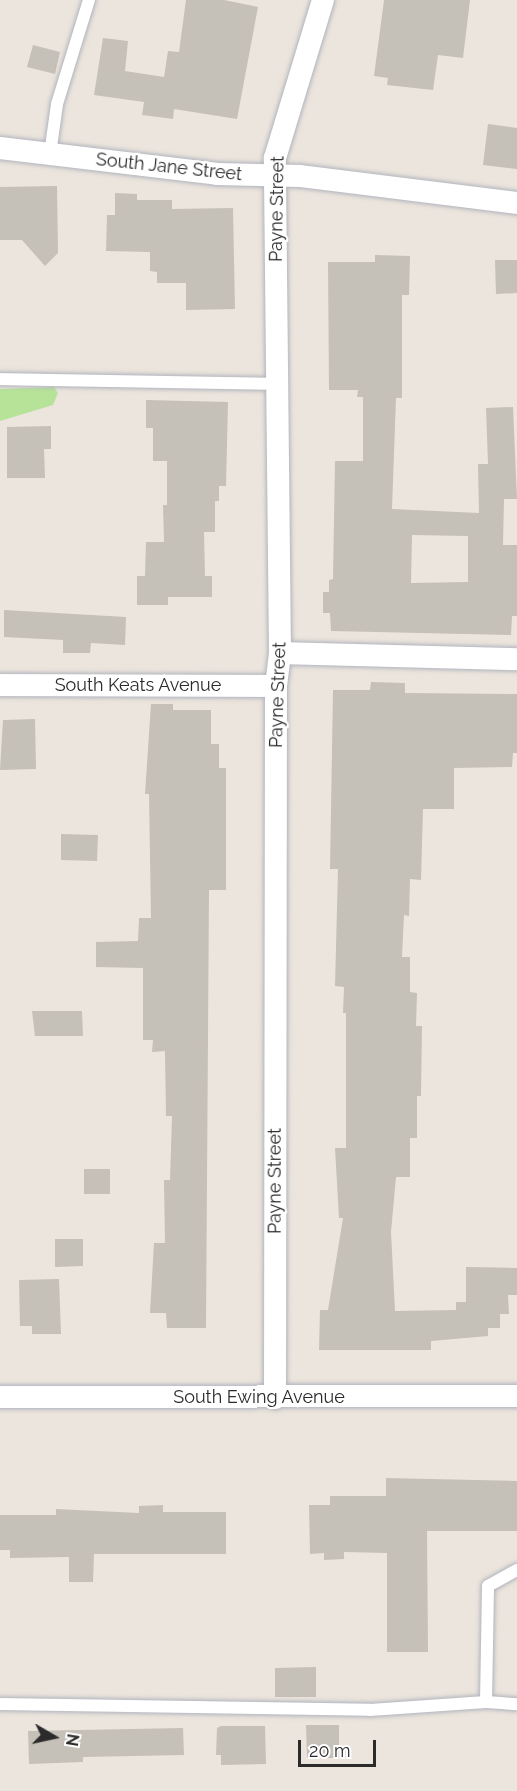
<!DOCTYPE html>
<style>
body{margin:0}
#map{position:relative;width:517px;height:1791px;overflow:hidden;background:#ece5dd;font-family:Raleway,sans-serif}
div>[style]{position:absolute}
.green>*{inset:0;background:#b7e399}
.building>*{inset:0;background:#c5c0b8}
.roads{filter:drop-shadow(0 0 2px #b1b4be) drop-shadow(0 0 2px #b1b4be)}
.lane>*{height:12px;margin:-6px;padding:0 6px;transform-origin:6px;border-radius:6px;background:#fff}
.street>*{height:22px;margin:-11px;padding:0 11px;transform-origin:11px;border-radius:11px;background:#fff}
span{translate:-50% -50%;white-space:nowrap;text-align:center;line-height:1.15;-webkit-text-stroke:4.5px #fff;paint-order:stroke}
.street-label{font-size:18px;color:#2b2b2b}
.north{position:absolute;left:24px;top:1707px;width:60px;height:60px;-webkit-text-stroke:4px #fff;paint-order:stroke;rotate:99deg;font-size:16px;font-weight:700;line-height:24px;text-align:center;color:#2b2b2b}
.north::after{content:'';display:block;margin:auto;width:21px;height:27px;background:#2b2b2b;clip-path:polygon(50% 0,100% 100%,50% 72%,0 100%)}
.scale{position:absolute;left:298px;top:1740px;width:78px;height:27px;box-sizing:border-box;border:3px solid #2b2b2b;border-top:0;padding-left:8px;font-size:18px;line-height:21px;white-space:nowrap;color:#2b2b2b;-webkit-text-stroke:4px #fff;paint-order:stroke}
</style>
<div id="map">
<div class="green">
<i style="clip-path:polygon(54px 387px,58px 393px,53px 405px,0 421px,0 389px)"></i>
</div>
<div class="building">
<i style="clip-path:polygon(186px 0,224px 0,258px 7px,237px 119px,174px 109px,173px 119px,142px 115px,144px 102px,94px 95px,103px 38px,128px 41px,125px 71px,164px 77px,168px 51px,179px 52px)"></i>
<i style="clip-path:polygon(384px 0,470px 0,463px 58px,438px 55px,433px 90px,387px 85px,388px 78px,374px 76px)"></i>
<i style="clip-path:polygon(33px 45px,60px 52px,55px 74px,27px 67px)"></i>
<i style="clip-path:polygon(488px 124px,517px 128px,517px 169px,483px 165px)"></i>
<i style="clip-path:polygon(57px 186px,58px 253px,45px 266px,22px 240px,0 240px,0 187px)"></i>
<i style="clip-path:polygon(115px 193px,137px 194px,137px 200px,172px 200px,172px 209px,233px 208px,235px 309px,186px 310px,186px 283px,157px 283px,157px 272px,150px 271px,150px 252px,106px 251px,107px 215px,115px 215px)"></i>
<i style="clip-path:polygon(evenodd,375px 255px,410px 256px,409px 295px,402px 295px,402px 398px,396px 398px,392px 509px,479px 513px,478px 464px,488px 464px,486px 408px,513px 407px,517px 499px,504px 499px,503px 545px,517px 545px,517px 616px,512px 616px,511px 635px,331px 631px,330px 613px,323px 613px,323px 592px,329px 592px,329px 580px,333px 579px,335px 461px,363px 461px,363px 397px,357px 397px,358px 390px,329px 390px,328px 262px,375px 262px,375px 255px,412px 535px,468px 536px,468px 582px,411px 583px,412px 535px)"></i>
<i style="clip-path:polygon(495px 260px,517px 260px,517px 293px,496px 294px)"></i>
<i style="clip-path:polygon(146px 400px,228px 402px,226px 486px,219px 486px,219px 501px,215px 501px,215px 532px,204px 532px,205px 576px,212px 576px,212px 597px,168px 597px,168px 605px,137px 605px,137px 576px,145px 576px,146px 542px,164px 542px,163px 505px,167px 505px,167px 461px,153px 461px,153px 428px,146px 428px)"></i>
<i style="clip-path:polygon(51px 426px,51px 449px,44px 449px,45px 478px,7px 478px,7px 427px)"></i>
<i style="clip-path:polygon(4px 610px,126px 617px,125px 645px,91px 643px,90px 653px,63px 653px,63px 640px,4px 637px)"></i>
<i style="clip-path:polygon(371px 682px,405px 683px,405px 693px,517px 694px,517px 753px,513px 753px,512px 767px,454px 768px,454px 809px,423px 809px,421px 880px,410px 879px,409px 916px,404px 915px,402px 957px,410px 957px,410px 992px,417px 993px,416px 1026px,422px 1026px,421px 1096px,417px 1096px,417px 1138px,410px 1138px,410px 1177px,396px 1177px,391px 1232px,395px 1311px,456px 1310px,456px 1302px,466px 1302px,466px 1267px,517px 1268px,517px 1295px,508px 1295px,509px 1314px,500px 1314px,500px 1328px,488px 1328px,488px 1336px,431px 1341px,431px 1350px,319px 1350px,320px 1310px,328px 1310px,343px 1218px,339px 1218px,335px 1148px,346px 1148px,346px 1013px,343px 1013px,344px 987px,335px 986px,338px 869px,330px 869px,333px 690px,370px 690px)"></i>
<i style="clip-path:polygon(151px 704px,173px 704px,173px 710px,211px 710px,211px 744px,219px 744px,219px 768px,226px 768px,226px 890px,209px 890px,206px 1328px,167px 1328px,166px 1313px,150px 1313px,154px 1243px,165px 1243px,164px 1180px,170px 1180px,172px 1116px,166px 1116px,165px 1051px,152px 1052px,153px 1040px,143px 1040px,143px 968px,96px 967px,96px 942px,138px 941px,139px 918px,151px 918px,149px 794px,145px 794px)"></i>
<i style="clip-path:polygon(35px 719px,36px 769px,0 770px,3px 720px)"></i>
<i style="clip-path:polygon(61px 834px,98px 835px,97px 861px,61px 860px)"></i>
<i style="clip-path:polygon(32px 1011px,82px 1011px,83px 1036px,35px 1036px)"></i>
<i style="clip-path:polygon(84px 1169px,110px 1169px,110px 1194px,84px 1194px)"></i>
<i style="clip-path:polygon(55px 1239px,83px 1239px,83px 1266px,55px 1267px)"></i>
<i style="clip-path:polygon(59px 1279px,61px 1334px,32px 1334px,32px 1326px,20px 1326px,19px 1280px)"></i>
<i style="clip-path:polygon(386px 1478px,517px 1481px,517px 1531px,427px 1531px,428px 1652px,387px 1652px,387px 1553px,344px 1552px,344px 1559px,324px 1560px,324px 1553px,310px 1554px,309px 1505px,330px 1505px,330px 1496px,386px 1496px)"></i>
<i style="clip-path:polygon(163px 1505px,163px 1512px,226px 1512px,226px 1554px,94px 1554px,93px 1582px,69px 1582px,69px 1557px,10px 1558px,10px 1550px,0 1550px,0 1515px,56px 1515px,56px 1509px,139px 1513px,139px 1506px)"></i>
<i style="clip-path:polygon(316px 1667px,316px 1697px,275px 1697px,275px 1668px)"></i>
<i style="clip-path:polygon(306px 1725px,339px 1725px,339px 1758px,307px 1758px)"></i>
<i style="clip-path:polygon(221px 1726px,265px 1726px,266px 1764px,221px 1765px,221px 1755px,216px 1755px,217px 1728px)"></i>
<i style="clip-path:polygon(183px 1728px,184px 1755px,83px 1757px,83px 1762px,29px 1764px,28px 1731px)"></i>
</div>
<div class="roads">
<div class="lane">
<i style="left:50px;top:154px;width:50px;rotate:-82deg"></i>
<i style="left:57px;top:104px;width:109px;rotate:-72.9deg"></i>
<i style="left:0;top:379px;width:277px;rotate:1deg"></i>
<i style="left:486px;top:1702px;width:116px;rotate:-89deg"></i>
<i style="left:488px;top:1586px;width:33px;rotate:-29deg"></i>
<i style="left:0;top:1704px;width:370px;rotate:0.9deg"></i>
<i style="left:370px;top:1710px;width:116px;rotate:-3.9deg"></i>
<i style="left:486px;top:1702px;width:31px;rotate:4deg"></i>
</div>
<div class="street">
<i style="left:0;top:148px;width:219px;rotate:6.8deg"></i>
<i style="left:217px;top:174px;width:83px;rotate:1.4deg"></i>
<i style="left:300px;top:176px;width:219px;rotate:7.1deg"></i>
<i style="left:280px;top:653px;width:237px;rotate:1.5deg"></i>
<i style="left:0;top:685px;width:276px;rotate:0.2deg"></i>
<i style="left:0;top:1397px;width:517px;rotate:-0.11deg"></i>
<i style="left:275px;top:1398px;width:712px;rotate:-89.92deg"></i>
<i style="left:276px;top:686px;width:33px;rotate:-83deg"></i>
<i style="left:280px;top:653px;width:495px;rotate:-90.6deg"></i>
<i style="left:275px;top:158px;width:165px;rotate:-73.1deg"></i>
</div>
</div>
<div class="street-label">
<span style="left:169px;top:167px;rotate:6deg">South Jane Street</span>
<span style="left:277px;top:209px;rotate:-89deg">Payne Street</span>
<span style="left:138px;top:685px">South Keats Avenue</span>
<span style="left:278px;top:695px;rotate:-88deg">Payne Street</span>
<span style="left:275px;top:1181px;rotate:-90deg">Payne Street</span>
<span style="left:259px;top:1397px">South Ewing Avenue</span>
</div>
<div class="north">N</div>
<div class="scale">20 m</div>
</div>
